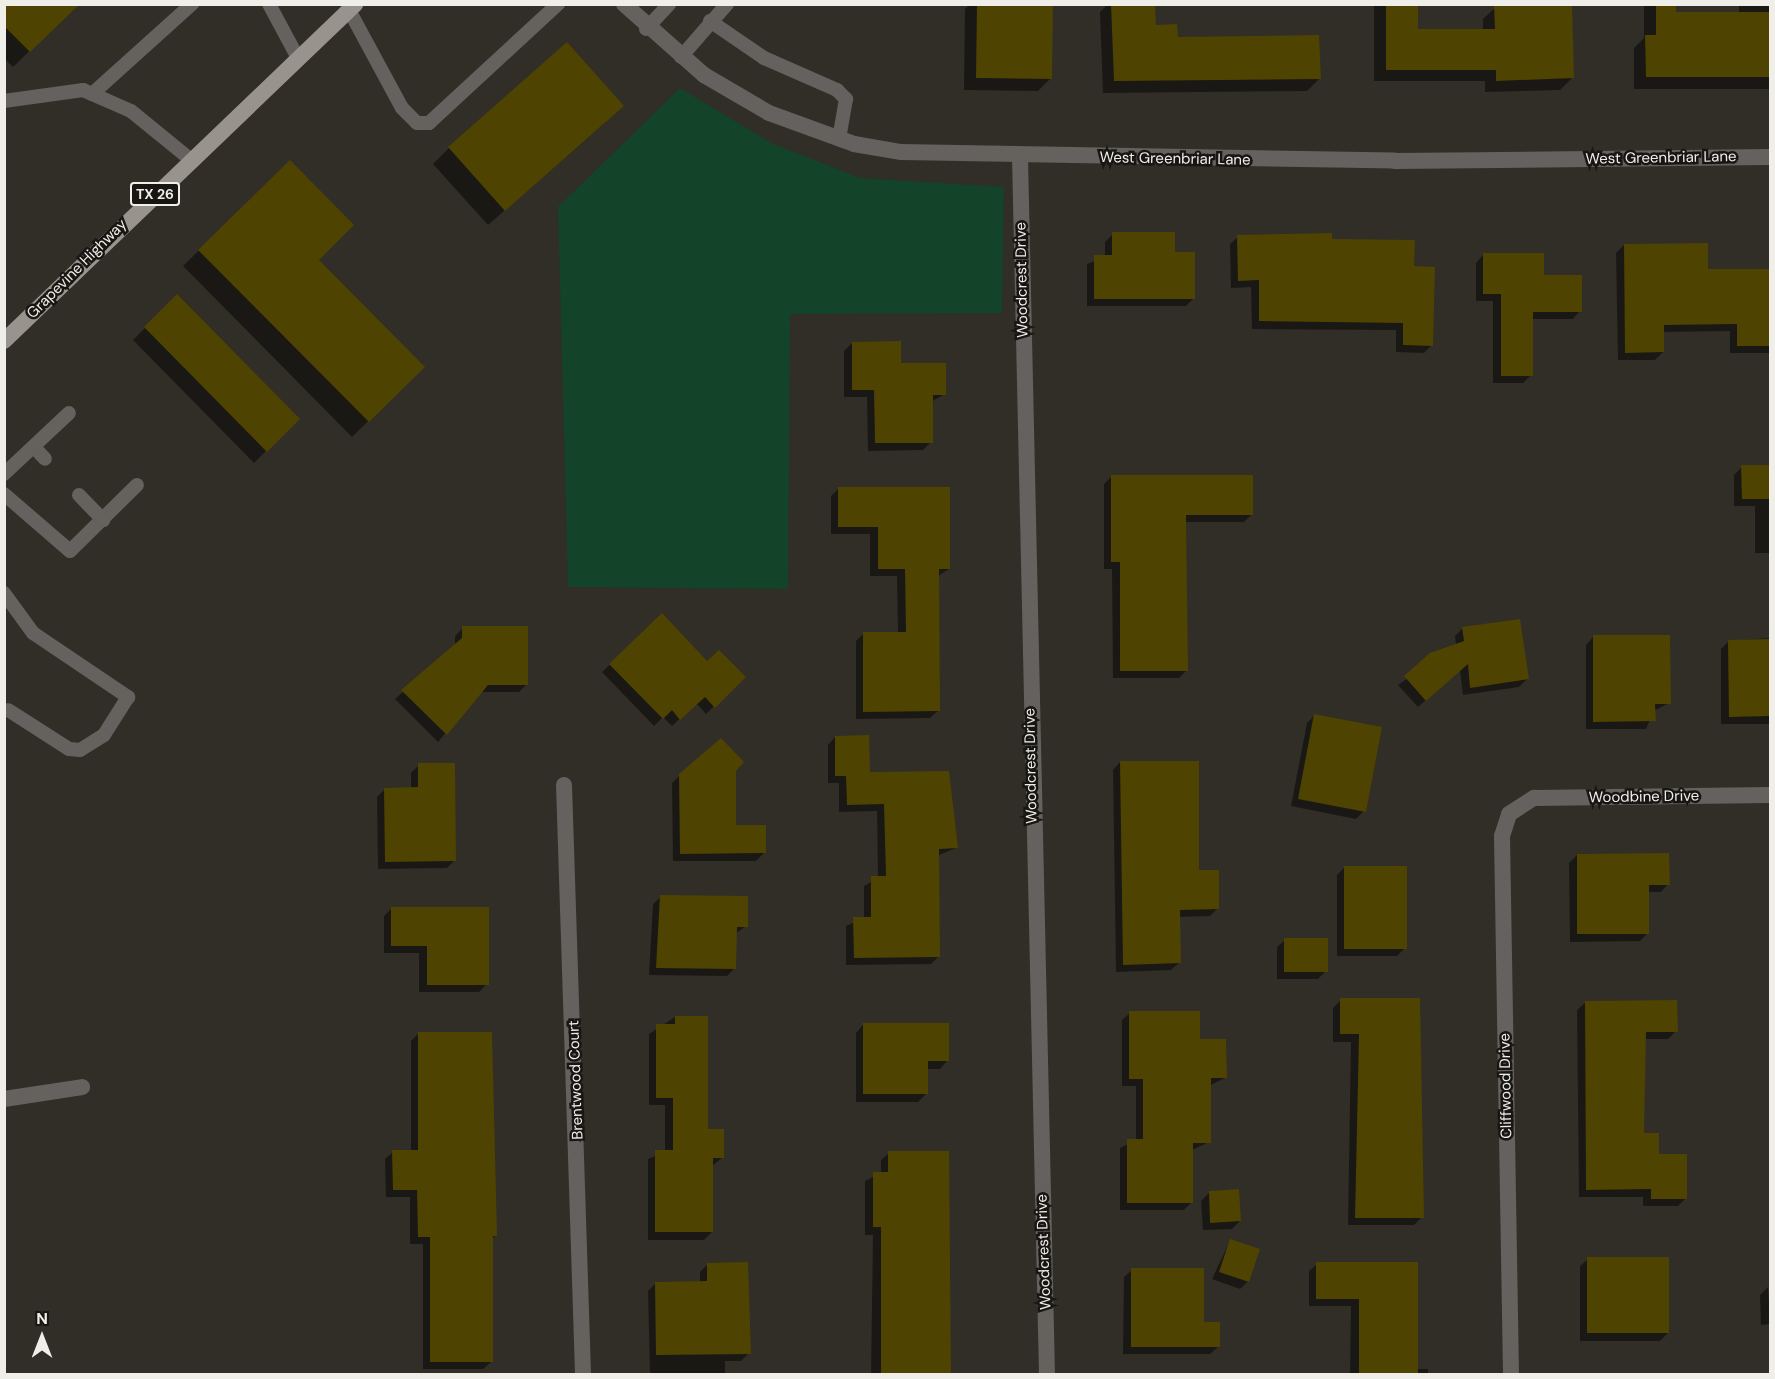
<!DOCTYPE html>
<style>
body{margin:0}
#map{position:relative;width:1775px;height:1379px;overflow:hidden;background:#302e26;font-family:"DM Sans",sans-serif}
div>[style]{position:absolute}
.green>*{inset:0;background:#134328}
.shadow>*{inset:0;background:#0007}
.building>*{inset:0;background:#4f4301}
.service>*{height:14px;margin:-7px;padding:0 7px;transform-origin:7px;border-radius:7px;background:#64615e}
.minor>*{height:16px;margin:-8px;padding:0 8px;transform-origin:8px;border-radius:8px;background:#64615e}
.primary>*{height:16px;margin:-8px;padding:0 8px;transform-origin:8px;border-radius:8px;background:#98948d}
span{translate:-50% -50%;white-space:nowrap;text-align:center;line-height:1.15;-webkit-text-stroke:5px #171613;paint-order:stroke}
.shield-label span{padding:2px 4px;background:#171613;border:2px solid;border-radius:4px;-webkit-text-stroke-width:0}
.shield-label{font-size:14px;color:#efeee8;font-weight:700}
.street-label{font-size:15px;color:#efeee8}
.frame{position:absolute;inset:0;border:6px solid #efeee8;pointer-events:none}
.north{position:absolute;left:12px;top:1307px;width:60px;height:60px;-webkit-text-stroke:4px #171613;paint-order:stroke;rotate:0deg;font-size:16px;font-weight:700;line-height:24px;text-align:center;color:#efeee8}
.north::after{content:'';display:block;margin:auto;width:21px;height:27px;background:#efeee8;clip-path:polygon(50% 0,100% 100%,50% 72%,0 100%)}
</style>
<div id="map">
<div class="green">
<i style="clip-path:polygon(680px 88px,771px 143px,860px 178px,1004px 187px,1002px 313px,790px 314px,788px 589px,568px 587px,558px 207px)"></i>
</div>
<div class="shadow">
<i style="clip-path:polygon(4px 4px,71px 11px,13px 67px,4px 58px)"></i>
<i style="clip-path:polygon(970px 4px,1051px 4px,1050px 79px,1038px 91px,964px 90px,965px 9px)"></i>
<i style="clip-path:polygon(1108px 4px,1154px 4px,1155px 26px,1176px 38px,1319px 79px,1307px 91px,1103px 93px,1100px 12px)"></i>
<i style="clip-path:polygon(1374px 4px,1416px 4px,1416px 31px,1483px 31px,1483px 19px,1495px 8px,1571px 4px,1572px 78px,1560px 90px,1485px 92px,1485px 81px,1374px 81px)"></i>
<i style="clip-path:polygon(1644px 4px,1675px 4px,1675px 13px,1739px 13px,1739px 4px,1770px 4px,1770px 89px,1634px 89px,1634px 48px,1644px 38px)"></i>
<i style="clip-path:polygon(606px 122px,488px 225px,433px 164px,449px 148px)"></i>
<i style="clip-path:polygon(290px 162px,317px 260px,423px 367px,352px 437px,183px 266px)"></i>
<i style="clip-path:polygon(1113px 234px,1173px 253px,1194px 298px,1186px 306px,1087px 306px,1087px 264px,1105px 257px,1105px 242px)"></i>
<i style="clip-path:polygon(1238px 237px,1331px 241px,1413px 268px,1432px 345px,1424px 353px,1396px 352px,1396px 330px,1252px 329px,1251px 287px,1231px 288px,1230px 244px)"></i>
<i style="clip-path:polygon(1624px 245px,1707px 271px,1770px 271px,1770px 353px,1730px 353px,1730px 331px,1662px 332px,1663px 352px,1655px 360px,1618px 360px,1616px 253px)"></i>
<i style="clip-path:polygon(1483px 255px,1542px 276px,1580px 311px,1573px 319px,1531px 319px,1531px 375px,1523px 383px,1493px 383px,1493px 301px,1476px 301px,1476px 263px)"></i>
<i style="clip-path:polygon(177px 296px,298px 419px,254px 463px,133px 340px)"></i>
<i style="clip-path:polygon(852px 343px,945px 394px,931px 402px,931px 442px,923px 450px,868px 451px,867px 397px,844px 397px,844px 351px)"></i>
<i style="clip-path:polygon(1742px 467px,1770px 467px,1770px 553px,1755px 553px,1755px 506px,1734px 506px,1734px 475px)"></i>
<i style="clip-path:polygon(1112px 476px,1252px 514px,1244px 522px,1184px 522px,1187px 670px,1179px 678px,1113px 678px,1112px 569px,1104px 569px,1104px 484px)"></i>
<i style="clip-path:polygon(839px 488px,949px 569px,938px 576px,938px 711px,930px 718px,856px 719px,856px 641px,864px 633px,898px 633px,897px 576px,870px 576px,870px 534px,831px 534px,831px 496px)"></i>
<i style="clip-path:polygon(661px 616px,707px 663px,744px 677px,706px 714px,696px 703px,672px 726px,663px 717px,654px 726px,602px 672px)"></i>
<i style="clip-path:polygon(463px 628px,527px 684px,519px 692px,480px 692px,438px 742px,395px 699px,455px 646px,455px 636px)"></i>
<i style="clip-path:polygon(1463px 628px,1527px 679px,1519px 687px,1463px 695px,1460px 670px,1418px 707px,1398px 685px,1456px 645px,1455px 636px)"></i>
<i style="clip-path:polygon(1593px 637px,1669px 703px,1654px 711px,1646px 729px,1586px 729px,1586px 645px)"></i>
<i style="clip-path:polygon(1770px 638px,1770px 724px,1721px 724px,1721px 649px,1729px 641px)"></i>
<i style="clip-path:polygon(1315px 715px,1364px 811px,1356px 819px,1291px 806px,1307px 723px)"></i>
<i style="clip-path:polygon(835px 737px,869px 774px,956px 848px,937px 856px,939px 956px,931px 964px,846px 965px,846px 926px,864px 918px,864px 886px,878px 878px,877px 811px,839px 812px,839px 783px,828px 783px,828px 745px)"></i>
<i style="clip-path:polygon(1120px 762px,1218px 908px,1210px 916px,1178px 917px,1179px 963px,1171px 970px,1116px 972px,1113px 770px)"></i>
<i style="clip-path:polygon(419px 765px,455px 860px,447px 868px,378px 869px,377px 797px,385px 789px,411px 789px,411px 773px)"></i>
<i style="clip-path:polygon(734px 770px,734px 827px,764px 853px,756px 861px,673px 861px,672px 783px,680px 775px)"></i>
<i style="clip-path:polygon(1577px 855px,1668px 884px,1661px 892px,1648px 892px,1648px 933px,1640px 941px,1570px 942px,1569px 863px)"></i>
<i style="clip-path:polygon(1345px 867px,1405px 948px,1397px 956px,1337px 956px,1337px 875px)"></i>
<i style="clip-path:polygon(661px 897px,746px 926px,735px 934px,735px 968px,727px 976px,649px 975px,653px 904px)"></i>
<i style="clip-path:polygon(392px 908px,487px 984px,479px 992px,419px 992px,419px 953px,384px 953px,384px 916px)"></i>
<i style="clip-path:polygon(1285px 940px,1326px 971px,1318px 979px,1277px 979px,1277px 947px)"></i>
<i style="clip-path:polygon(1341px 1000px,1418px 1000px,1422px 1217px,1414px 1225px,1348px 1225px,1351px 1042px,1333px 1042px,1333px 1008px)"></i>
<i style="clip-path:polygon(1585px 1003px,1676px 1031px,1668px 1039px,1644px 1039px,1642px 1134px,1686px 1198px,1678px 1206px,1643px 1206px,1643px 1197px,1579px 1197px,1577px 1010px)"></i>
<i style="clip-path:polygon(1130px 1013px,1225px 1078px,1209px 1086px,1209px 1142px,1192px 1150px,1192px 1202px,1184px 1210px,1120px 1210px,1120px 1148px,1136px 1140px,1136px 1086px,1122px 1086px,1122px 1020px)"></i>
<i style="clip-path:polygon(675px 1017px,706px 1130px,722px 1158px,712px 1166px,712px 1232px,704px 1240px,648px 1240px,648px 1159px,665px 1152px,665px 1105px,649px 1105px,649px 1034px)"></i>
<i style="clip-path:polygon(863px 1025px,947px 1061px,940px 1069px,926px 1069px,926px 1094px,918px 1102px,856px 1102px,856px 1033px)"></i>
<i style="clip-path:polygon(419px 1033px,496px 1235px,491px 1240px,491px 1362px,483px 1369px,423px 1369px,423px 1244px,410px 1244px,410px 1197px,386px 1197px,385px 1159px,393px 1152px,411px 1151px,411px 1041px)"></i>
<i style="clip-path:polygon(889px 1153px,947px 1153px,949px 1374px,871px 1374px,873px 1235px,865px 1235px,865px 1181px,881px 1173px,881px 1160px)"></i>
<i style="clip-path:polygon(1209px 1193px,1240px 1221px,1232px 1229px,1203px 1230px,1201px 1201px)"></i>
<i style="clip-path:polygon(1230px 1241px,1248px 1281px,1240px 1289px,1212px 1279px)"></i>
<i style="clip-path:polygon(1588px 1259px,1668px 1333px,1660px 1341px,1580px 1341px,1580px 1266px)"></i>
<i style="clip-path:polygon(708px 1264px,749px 1353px,741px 1361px,725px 1361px,725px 1374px,650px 1374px,648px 1291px,656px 1283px,700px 1282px,700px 1272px)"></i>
<i style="clip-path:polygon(1317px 1264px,1416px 1264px,1416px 1369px,1428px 1369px,1428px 1374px,1350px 1374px,1351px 1306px,1309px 1306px,1309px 1271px)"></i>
<i style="clip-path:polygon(1132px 1270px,1202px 1323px,1218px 1347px,1210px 1354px,1123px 1354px,1124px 1277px)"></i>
<i style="clip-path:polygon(1768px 1287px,1770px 1324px,1761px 1325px,1760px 1295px)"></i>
</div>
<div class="building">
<i style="clip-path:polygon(4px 4px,80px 4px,30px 52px,4px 26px)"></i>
<i style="clip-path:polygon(977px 4px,1053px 4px,1052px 79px,976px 78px)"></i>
<i style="clip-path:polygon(1111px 4px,1155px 4px,1156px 25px,1177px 24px,1178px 37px,1319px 35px,1321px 79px,1114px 81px)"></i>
<i style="clip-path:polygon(1386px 4px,1418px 4px,1418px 29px,1495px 29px,1494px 6px,1572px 4px,1574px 78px,1496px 81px,1496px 70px,1386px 70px)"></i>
<i style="clip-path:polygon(1656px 4px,1676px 4px,1676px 12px,1770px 12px,1770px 77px,1646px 77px,1645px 35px,1656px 35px)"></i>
<i style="clip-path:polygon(567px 42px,624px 106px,505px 211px,448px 147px)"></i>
<i style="clip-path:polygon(290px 160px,354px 225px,319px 260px,425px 367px,369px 422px,198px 250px)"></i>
<i style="clip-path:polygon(1112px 232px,1175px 232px,1175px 252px,1195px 252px,1195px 299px,1094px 299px,1094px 255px,1112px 255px)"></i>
<i style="clip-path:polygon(1332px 233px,1332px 239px,1415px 240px,1414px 266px,1435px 267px,1433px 346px,1403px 345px,1403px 323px,1259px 321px,1259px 280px,1238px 281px,1237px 235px)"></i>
<i style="clip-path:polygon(1708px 243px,1708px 269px,1770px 269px,1770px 346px,1737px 346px,1737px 324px,1664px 325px,1664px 352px,1625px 353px,1624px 244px)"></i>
<i style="clip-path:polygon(1483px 253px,1544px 253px,1544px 275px,1582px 275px,1582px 312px,1533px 312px,1533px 376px,1501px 376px,1501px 294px,1483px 294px)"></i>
<i style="clip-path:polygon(177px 294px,300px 419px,267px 452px,144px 327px)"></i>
<i style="clip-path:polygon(901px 341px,901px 363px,946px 363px,946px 395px,933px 395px,933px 443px,875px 443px,874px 390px,852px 390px,852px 342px)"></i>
<i style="clip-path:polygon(1741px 465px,1770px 465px,1770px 499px,1742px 499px)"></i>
<i style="clip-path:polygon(1111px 475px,1253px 475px,1253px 515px,1186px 515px,1188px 671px,1120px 671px,1120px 562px,1111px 562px)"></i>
<i style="clip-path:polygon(838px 487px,950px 487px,950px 569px,939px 569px,940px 711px,863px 712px,863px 632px,906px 632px,905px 569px,878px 569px,878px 527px,838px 527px)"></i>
<i style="clip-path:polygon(662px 613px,707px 661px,719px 650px,746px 677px,715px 708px,705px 697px,680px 720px,672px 710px,663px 719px,609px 664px)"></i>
<i style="clip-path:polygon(1520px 619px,1529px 679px,1470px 688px,1468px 664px,1426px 701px,1404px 676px,1430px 653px,1464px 641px,1462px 627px)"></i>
<i style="clip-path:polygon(462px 626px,528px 626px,528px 685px,488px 685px,447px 735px,401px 690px,462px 638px)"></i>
<i style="clip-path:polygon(1593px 635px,1670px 635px,1671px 704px,1655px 704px,1656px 721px,1593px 722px)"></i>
<i style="clip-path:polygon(1769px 639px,1770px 716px,1729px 717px,1728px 640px)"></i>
<i style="clip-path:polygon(1314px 714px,1382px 727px,1366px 812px,1298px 799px)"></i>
<i style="clip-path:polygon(869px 735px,870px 772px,949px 771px,958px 848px,939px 849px,940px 957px,854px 958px,853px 917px,871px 917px,871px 876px,886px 876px,884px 804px,847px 805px,846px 776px,835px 776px,835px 736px)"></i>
<i style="clip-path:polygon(721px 738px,744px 762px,736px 771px,736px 825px,766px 825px,766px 853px,680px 854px,679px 774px)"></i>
<i style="clip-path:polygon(1120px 761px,1199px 761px,1199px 870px,1219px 870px,1219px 909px,1180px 910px,1181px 963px,1123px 965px)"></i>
<i style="clip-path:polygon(418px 763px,455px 763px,456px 861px,385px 862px,384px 788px,418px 787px)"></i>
<i style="clip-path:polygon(1669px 853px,1670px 885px,1649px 885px,1649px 934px,1577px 934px,1577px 854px)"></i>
<i style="clip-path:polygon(1344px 866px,1407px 866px,1407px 949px,1344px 949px)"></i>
<i style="clip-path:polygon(660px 895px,748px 896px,748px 927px,737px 927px,736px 969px,656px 968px)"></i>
<i style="clip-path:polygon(391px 907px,489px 907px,489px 985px,427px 985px,427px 946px,391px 946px)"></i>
<i style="clip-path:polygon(1284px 938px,1328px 938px,1328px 972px,1284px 972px)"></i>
<i style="clip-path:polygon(1340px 998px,1420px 998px,1424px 1218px,1355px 1218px,1359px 1034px,1340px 1034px)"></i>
<i style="clip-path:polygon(1677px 1000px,1678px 1032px,1646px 1032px,1644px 1133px,1659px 1133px,1659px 1154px,1687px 1154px,1687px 1199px,1651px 1199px,1651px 1189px,1586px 1190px,1585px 1001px)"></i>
<i style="clip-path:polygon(1129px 1011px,1200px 1011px,1200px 1039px,1226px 1039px,1227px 1078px,1211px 1078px,1211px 1143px,1193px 1143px,1193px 1203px,1127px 1203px,1127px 1139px,1143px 1139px,1143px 1079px,1129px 1079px)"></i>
<i style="clip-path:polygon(675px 1016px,708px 1016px,708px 1129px,724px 1129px,724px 1158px,713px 1158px,713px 1232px,655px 1232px,655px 1150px,673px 1150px,673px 1098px,656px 1098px,656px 1024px,675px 1024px)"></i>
<i style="clip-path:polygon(863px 1023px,949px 1023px,949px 1061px,928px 1061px,928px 1094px,863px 1094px)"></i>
<i style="clip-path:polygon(418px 1032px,492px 1032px,497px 1236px,493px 1236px,493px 1362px,430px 1362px,430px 1237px,418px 1237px,417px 1190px,393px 1190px,392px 1150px,418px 1150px)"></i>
<i style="clip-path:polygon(888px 1151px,949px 1151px,951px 1374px,881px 1374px,881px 1227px,873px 1227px,873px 1172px,888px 1172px)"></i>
<i style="clip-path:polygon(1239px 1189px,1241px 1221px,1210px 1223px,1209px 1191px)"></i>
<i style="clip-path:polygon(1230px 1239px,1260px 1249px,1249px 1282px,1219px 1272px)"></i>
<i style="clip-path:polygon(1587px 1257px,1669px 1257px,1669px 1333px,1587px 1333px)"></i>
<i style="clip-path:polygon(748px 1262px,751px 1354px,656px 1355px,655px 1282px,707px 1281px,707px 1263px)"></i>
<i style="clip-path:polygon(1316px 1262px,1418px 1262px,1418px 1374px,1359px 1374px,1359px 1299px,1316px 1299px)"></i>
<i style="clip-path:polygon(1131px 1268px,1204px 1268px,1204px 1322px,1220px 1322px,1220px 1347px,1131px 1347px)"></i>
</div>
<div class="service">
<i style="left:269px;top:4px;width:61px;rotate:61.8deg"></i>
<i style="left:349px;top:10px;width:111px;rotate:61.6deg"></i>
<i style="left:402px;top:108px;width:21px;rotate:45deg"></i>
<i style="left:417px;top:123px;width:12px"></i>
<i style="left:429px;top:123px;width:176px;rotate:-42.7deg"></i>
<i style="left:710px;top:21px;width:65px;rotate:34.4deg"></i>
<i style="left:764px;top:58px;width:80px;rotate:23.7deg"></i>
<i style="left:837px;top:90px;width:13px;rotate:45deg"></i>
<i style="left:846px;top:99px;width:41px;rotate:99.9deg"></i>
<i style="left:646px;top:29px;width:34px;rotate:-47deg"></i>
<i style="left:681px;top:57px;width:70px;rotate:-49deg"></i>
<i style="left:92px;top:94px;width:135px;rotate:-42deg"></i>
<i style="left:4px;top:101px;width:80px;rotate:-7.9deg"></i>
<i style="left:83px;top:90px;width:52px;rotate:23.6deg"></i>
<i style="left:131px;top:111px;width:77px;rotate:39.2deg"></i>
<i style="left:34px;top:447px;width:16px;rotate:47deg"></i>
<i style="left:4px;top:474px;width:89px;rotate:-43.2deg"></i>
<i style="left:4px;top:494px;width:87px;rotate:40.8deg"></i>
<i style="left:70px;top:551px;width:94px;rotate:-44.6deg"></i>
<i style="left:79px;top:495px;width:35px;rotate:46deg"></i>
<i style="left:4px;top:593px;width:49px;rotate:54.1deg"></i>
<i style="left:33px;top:633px;width:115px;rotate:34deg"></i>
<i style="left:128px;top:697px;width:45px;rotate:122.3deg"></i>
<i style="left:104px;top:735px;width:28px;rotate:148deg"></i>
<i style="left:80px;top:750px;width:11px;rotate:-175deg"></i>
<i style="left:69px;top:749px;width:72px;rotate:-147.4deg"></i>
</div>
<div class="minor">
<i style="left:624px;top:4px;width:107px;rotate:41.6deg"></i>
<i style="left:704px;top:75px;width:75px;rotate:30.3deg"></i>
<i style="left:769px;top:113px;width:90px;rotate:20deg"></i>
<i style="left:854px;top:144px;width:48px;rotate:9.7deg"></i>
<i style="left:901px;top:152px;width:494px;rotate:1deg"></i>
<i style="left:1395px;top:161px;width:375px;rotate:-0.6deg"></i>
<i style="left:1020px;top:157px;width:1217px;rotate:88.73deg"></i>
<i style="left:564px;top:785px;width:589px;rotate:88.15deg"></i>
<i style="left:4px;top:1099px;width:79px;rotate:-8.7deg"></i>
<i style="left:1511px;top:1374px;width:538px;rotate:-90.96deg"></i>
<i style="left:1502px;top:836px;width:23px;rotate:-72deg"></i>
<i style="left:1509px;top:814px;width:30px;rotate:-33deg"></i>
<i style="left:1534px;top:798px;width:236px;rotate:-0.7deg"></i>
</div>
<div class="primary">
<i style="left:4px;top:341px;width:487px;rotate:-43.8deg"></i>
</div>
<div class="shield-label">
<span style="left:155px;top:194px">TX 26</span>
</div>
<div class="street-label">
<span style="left:1661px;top:158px;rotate:-1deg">West Greenbriar Lane</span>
<span style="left:1175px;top:159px;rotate:1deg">West Greenbriar Lane</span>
<span style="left:77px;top:269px;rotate:-45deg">Grapevine Highway</span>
<span style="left:1022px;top:280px;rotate:-91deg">Woodcrest Drive</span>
<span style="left:1031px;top:766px;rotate:-91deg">Woodcrest Drive</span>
<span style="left:1644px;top:797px;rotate:-1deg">Woodbine Drive</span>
<span style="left:576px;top:1080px;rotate:-92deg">Brentwood Court</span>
<span style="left:1506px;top:1086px;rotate:-91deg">Cliffwood Drive</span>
<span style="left:1044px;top:1252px;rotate:-92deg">Woodcrest Drive</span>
</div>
<div class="frame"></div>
<div class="north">N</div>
</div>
